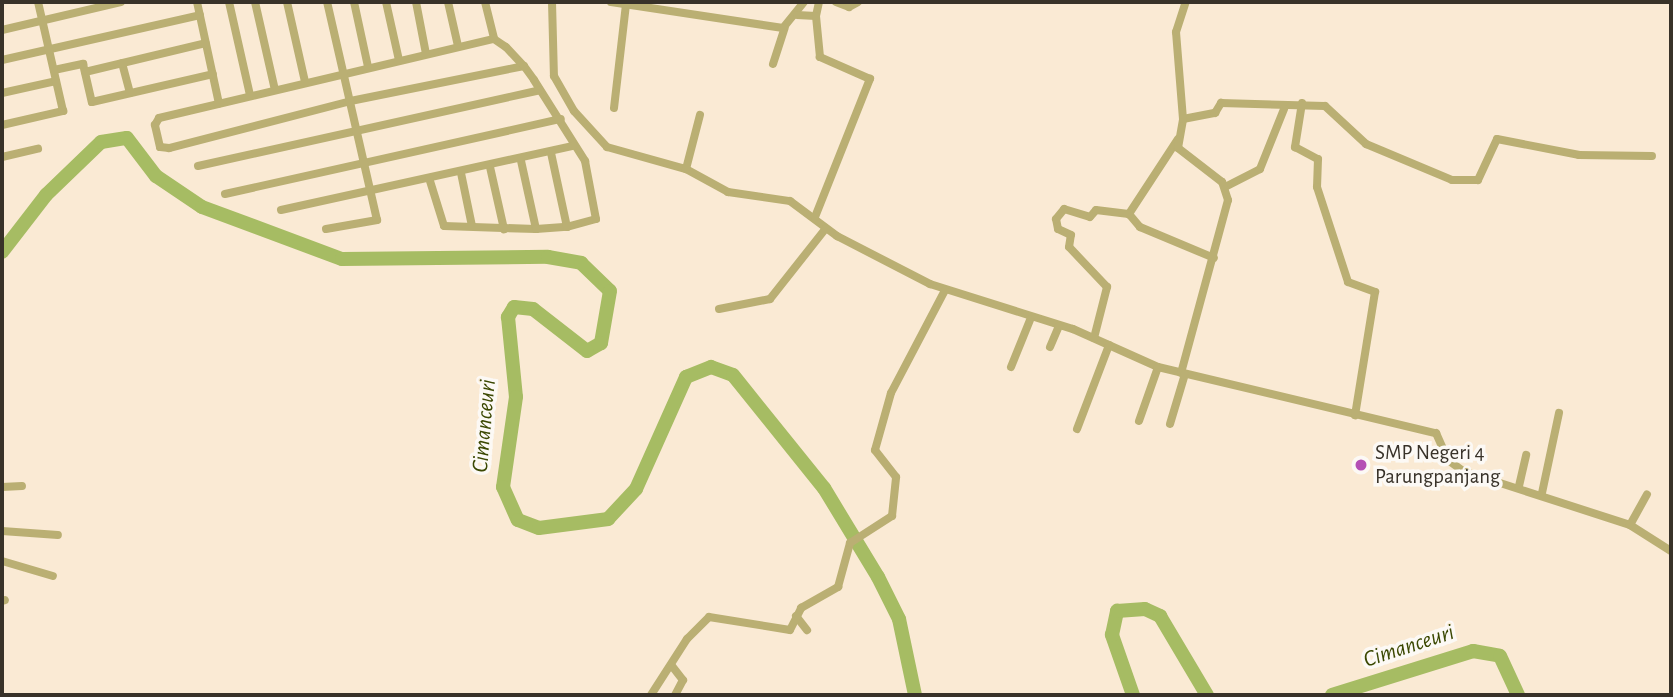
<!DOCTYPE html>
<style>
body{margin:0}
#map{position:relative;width:1673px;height:697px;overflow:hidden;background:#faead4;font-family:"Alegreya Sans",sans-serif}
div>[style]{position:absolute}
.river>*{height:14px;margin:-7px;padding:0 7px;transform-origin:7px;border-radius:7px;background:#a6bc63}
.minor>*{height:8px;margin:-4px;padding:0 4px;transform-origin:4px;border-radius:4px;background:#baaf73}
.dots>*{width:19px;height:19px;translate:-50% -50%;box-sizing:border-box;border:4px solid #fcf9f5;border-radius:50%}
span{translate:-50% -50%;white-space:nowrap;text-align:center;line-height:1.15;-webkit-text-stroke:7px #fcf9f5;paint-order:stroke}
.poi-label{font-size:21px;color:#383229}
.left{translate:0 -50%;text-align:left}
.water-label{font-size:23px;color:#3b4802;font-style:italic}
.frame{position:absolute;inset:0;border:4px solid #383229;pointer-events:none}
</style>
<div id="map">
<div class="river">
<i style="left:2px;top:252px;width:72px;rotate:-52.3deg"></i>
<i style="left:46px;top:195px;width:76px;rotate:-43.9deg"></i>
<i style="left:101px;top:142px;width:26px;rotate:-9deg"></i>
<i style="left:127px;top:138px;width:48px;rotate:52.7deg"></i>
<i style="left:156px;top:176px;width:55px;rotate:34deg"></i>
<i style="left:202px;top:207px;width:149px;rotate:20.4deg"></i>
<i style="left:342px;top:259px;width:206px;rotate:-0.6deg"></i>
<i style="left:548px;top:257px;width:34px;rotate:10deg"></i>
<i style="left:581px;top:263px;width:40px;rotate:44deg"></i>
<i style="left:610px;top:291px;width:53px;rotate:99.8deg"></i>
<i style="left:601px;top:343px;width:16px;rotate:150deg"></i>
<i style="left:587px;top:351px;width:68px;rotate:-142.1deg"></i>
<i style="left:533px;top:309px;width:19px;rotate:-174deg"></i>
<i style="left:514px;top:307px;width:12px;rotate:121deg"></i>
<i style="left:508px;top:317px;width:80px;rotate:84.3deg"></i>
<i style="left:516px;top:397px;width:91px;rotate:98.2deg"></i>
<i style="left:503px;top:487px;width:36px;rotate:66deg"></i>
<i style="left:518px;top:520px;width:22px;rotate:21deg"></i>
<i style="left:539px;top:528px;width:70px;rotate:-7.4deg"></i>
<i style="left:608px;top:519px;width:41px;rotate:-47deg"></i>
<i style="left:636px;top:489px;width:123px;rotate:-65.9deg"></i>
<i style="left:686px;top:377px;width:27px;rotate:-22deg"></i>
<i style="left:711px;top:367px;width:23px;rotate:20deg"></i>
<i style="left:733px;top:375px;width:145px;rotate:51.2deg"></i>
<i style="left:824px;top:488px;width:104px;rotate:58.8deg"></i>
<i style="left:878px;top:577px;width:47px;rotate:63.4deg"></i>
<i style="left:899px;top:619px;width:78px;rotate:78.1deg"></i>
<i style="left:1133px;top:695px;width:64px;rotate:-109.3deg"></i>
<i style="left:1112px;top:635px;width:25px;rotate:-78deg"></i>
<i style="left:1117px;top:611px;width:28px;rotate:-4deg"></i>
<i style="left:1145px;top:609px;width:17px;rotate:25deg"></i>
<i style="left:1160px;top:616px;width:92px;rotate:59.3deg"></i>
<i style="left:1332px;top:695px;width:148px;rotate:-17.3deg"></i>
<i style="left:1473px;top:651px;width:27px;rotate:10deg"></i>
<i style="left:1500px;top:656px;width:43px;rotate:65.2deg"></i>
</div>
<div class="minor">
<i style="left:197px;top:2px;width:104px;rotate:77.8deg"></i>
<i style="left:229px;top:2px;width:95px;rotate:77.3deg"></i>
<i style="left:255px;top:2px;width:90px;rotate:77.2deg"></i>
<i style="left:287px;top:2px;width:82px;rotate:77.3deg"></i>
<i style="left:354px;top:2px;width:66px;rotate:77.8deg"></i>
<i style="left:386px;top:2px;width:59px;rotate:77.4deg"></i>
<i style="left:416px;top:2px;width:53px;rotate:79.1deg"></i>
<i style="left:448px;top:2px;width:45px;rotate:77.2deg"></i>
<i style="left:485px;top:2px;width:38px;rotate:76deg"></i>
<i style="left:552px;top:2px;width:74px;rotate:88.5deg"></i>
<i style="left:554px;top:76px;width:40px;rotate:60.3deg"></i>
<i style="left:574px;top:111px;width:49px;rotate:47.5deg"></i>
<i style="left:607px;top:147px;width:82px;rotate:15.6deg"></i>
<i style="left:686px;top:169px;width:48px;rotate:28.7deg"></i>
<i style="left:728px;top:192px;width:63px;rotate:8.3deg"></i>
<i style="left:790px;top:201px;width:59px;rotate:36.7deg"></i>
<i style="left:837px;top:236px;width:105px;rotate:27.3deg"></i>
<i style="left:930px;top:284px;width:150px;rotate:17.5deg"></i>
<i style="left:1073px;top:329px;width:93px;rotate:24.1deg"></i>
<i style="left:1158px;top:367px;width:286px;rotate:13.4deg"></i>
<i style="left:1436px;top:433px;width:30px;rotate:66deg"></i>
<i style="left:1448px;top:460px;width:19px;rotate:36deg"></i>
<i style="left:1463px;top:471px;width:176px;rotate:17.9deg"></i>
<i style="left:1630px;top:525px;width:49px;rotate:32.4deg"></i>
<i style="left:611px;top:2px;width:174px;rotate:8.6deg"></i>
<i style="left:783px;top:28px;width:33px;rotate:-51deg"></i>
<i style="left:836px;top:2px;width:14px;rotate:21deg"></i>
<i style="left:849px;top:7px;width:10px;rotate:-29deg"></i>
<i style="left:797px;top:15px;width:19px;rotate:3deg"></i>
<i style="left:816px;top:16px;width:14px;rotate:-78deg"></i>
<i style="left:2px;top:30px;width:122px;rotate:-13.2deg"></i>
<i style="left:2px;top:60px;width:203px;rotate:-12.8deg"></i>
<i style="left:122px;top:63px;width:31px;rotate:75deg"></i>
<i style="left:773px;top:64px;width:38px;rotate:-72deg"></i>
<i style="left:524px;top:66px;width:177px;rotate:168.6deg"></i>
<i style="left:351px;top:101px;width:188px;rotate:165.5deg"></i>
<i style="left:169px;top:148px;width:9px;rotate:-174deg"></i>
<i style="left:160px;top:147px;width:23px;rotate:-103deg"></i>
<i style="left:155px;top:125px;width:8px;rotate:-60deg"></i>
<i style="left:159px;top:118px;width:344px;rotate:-13.3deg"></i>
<i style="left:494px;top:39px;width:14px;rotate:34deg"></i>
<i style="left:506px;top:47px;width:26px;rotate:47deg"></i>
<i style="left:524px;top:66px;width:17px;rotate:54deg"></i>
<i style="left:534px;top:80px;width:96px;rotate:57.8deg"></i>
<i style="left:585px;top:161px;width:59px;rotate:79.3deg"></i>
<i style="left:596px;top:219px;width:30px;rotate:165deg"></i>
<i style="left:54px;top:70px;width:30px;rotate:-12deg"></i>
<i style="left:83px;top:64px;width:39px;rotate:77deg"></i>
<i style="left:92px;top:102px;width:124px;rotate:-13deg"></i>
<i style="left:85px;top:72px;width:124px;rotate:-13.5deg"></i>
<i style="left:2px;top:93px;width:55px;rotate:-12.5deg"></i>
<i style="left:1302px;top:103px;width:45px;rotate:99deg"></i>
<i style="left:1295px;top:147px;width:26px;rotate:28deg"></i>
<i style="left:1318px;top:159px;width:28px;rotate:92deg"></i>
<i style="left:1317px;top:187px;width:100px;rotate:71.9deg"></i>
<i style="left:1348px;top:282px;width:29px;rotate:20deg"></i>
<i style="left:1375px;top:292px;width:125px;rotate:99.2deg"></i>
<i style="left:614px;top:108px;width:105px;rotate:-83.4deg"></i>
<i style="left:1183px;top:119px;width:33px;rotate:-11deg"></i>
<i style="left:1215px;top:113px;width:12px;rotate:-59deg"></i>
<i style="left:1221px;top:103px;width:104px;rotate:1.7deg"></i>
<i style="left:1325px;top:106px;width:56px;rotate:42.8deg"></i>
<i style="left:1366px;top:144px;width:93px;rotate:22.7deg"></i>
<i style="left:1452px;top:180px;width:26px"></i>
<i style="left:1478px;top:180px;width:45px;rotate:-65.1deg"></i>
<i style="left:1497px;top:139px;width:84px;rotate:11deg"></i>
<i style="left:1579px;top:155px;width:73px;rotate:0.8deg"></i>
<i style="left:2px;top:125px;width:63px;rotate:-12.9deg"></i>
<i style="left:63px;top:111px;width:112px;rotate:-102.9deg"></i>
<i style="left:1178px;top:139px;width:90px;rotate:123.2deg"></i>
<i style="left:1129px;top:214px;width:17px;rotate:50deg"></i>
<i style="left:1140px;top:227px;width:80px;rotate:22.7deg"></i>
<i style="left:2px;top:157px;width:37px;rotate:-13deg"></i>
<i style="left:198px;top:166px;width:350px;rotate:-12.5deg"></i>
<i style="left:490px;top:167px;width:64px;rotate:77.3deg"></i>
<i style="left:686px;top:169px;width:56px;rotate:-75.5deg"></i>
<i style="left:461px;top:173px;width:54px;rotate:78.3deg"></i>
<i style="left:430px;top:181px;width:47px;rotate:72.7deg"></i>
<i style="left:444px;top:226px;width:92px;rotate:1.9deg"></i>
<i style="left:536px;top:229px;width:70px;rotate:-102.4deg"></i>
<i style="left:1225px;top:187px;width:39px;rotate:-27deg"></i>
<i style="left:1260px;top:169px;width:65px;rotate:-68.2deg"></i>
<i style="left:225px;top:194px;width:344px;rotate:-12.6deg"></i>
<i style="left:281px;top:210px;width:299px;rotate:-12.4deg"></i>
<i style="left:815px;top:217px;width:149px;rotate:-68.3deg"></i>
<i style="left:870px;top:79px;width:55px;rotate:-156.3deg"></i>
<i style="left:820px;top:57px;width:41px;rotate:-95.6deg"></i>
<i style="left:326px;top:229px;width:52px;rotate:-10deg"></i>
<i style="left:377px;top:220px;width:224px;rotate:-102.9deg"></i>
<i style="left:536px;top:229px;width:31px;rotate:-4deg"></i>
<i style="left:567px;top:227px;width:76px;rotate:-102.2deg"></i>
<i style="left:719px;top:309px;width:52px;rotate:-11.1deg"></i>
<i style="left:770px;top:299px;width:90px;rotate:-51.7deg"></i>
<i style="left:1094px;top:338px;width:53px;rotate:-75.7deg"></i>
<i style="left:1107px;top:287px;width:55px;rotate:-133.5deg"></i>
<i style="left:1069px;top:247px;width:12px;rotate:-81deg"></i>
<i style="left:1071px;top:235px;width:14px;rotate:-155deg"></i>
<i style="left:1058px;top:229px;width:10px;rotate:-101deg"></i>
<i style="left:1056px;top:219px;width:13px;rotate:-51deg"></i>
<i style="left:1064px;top:209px;width:27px;rotate:17deg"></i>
<i style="left:1090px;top:217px;width:9px;rotate:-49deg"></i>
<i style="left:1096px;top:210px;width:33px;rotate:7deg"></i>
<i style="left:1050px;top:347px;width:23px;rotate:-67deg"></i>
<i style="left:1011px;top:367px;width:51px;rotate:-68deg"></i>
<i style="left:1181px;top:373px;width:179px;rotate:-74.8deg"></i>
<i style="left:1228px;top:200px;width:19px;rotate:-108deg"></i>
<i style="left:1222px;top:182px;width:56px;rotate:-142.3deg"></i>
<i style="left:1178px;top:148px;width:29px;rotate:-80deg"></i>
<i style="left:1183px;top:119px;width:87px;rotate:-94.6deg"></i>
<i style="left:1176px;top:32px;width:32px;rotate:-72deg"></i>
<i style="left:1139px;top:421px;width:57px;rotate:-70.6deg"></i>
<i style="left:1170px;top:424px;width:52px;rotate:-73.3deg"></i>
<i style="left:1077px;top:429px;width:90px;rotate:-69.1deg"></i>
<i style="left:1519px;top:486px;width:32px;rotate:-77deg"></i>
<i style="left:2px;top:487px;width:20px;rotate:-3deg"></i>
<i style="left:1542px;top:493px;width:82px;rotate:-78deg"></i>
<i style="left:1630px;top:525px;width:35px;rotate:-61deg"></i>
<i style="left:2px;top:531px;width:56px;rotate:4.1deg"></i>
<i style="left:2px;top:561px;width:53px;rotate:16.4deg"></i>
<i style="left:2px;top:601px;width:3px;rotate:-18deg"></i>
<i style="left:796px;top:616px;width:18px;rotate:52deg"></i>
<i style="left:672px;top:666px;width:18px;rotate:52deg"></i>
<i style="left:683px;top:680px;width:17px;rotate:118deg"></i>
<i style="left:651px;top:695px;width:67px;rotate:-57.3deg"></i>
<i style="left:687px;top:639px;width:31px;rotate:-45deg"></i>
<i style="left:709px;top:617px;width:82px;rotate:9.1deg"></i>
<i style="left:790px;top:630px;width:25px;rotate:-63deg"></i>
<i style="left:801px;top:608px;width:43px;rotate:-29.6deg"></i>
<i style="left:838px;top:587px;width:46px;rotate:-74.7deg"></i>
<i style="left:850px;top:543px;width:50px;rotate:-32.7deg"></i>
<i style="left:892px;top:516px;width:39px;rotate:-84deg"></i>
<i style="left:896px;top:477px;width:34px;rotate:-128deg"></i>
<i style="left:875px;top:450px;width:59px;rotate:-74.3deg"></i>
<i style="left:891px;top:393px;width:116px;rotate:-62.3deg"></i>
</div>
<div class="dots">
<i style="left:1361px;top:465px;background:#b44fb5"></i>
</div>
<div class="poi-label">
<span class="left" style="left:1375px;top:465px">SMP Negeri 4<br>Parungpanjang</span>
</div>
<div class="water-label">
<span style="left:485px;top:426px;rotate:-85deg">Cimanceuri</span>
<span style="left:1409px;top:647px;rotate:-18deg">Cimanceuri</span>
</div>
<div class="frame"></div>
</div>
